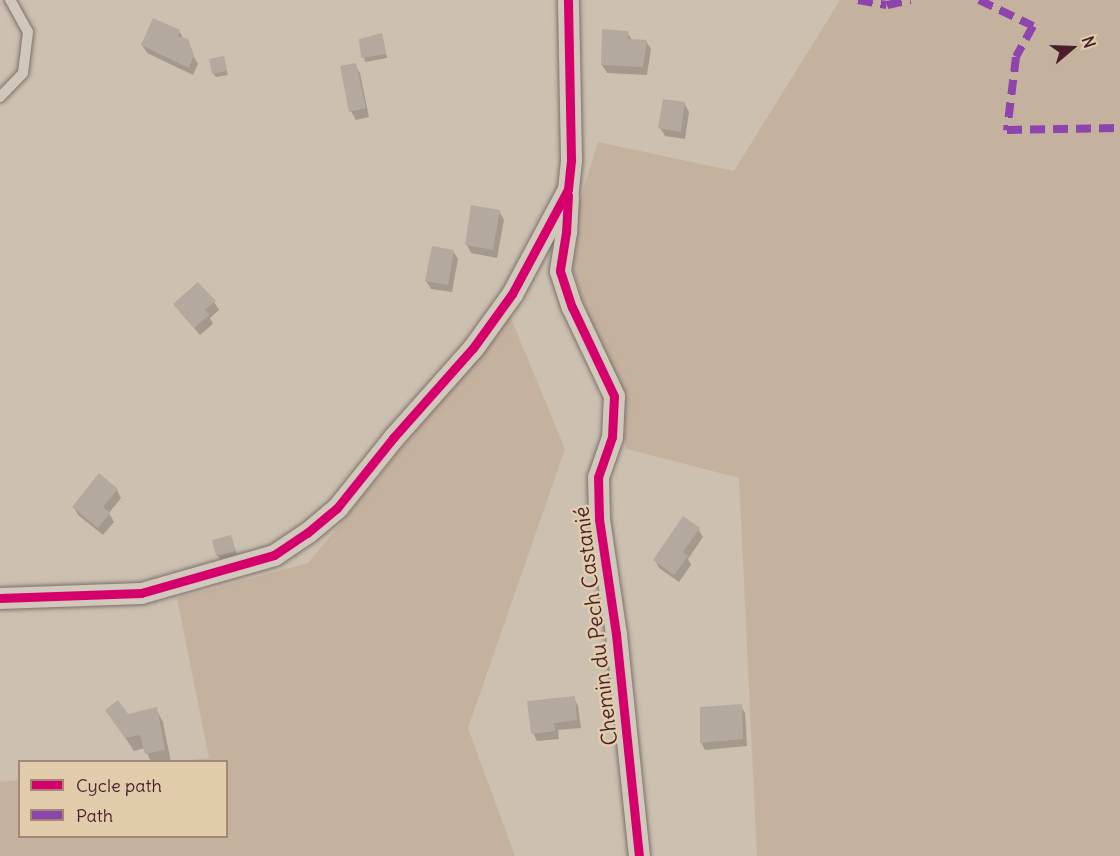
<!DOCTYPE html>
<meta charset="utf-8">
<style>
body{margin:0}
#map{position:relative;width:1120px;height:856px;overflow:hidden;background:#ccc0b0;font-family:Delius,sans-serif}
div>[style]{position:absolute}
.green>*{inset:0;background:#c5b29e}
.shadow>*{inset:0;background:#0003}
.building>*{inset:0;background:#b4a99f}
.roads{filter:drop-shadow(0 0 2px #7d6f6a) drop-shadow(0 0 2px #7d6f6a)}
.service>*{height:10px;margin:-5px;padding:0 5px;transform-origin:5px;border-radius:5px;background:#cfc8bb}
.minor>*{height:21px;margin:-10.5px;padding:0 10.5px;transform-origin:10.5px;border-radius:10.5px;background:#cfc8bb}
.quiet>*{height:8px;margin-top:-4px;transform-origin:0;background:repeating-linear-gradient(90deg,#8e44ad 0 15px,transparent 0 23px)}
.cycleway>*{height:9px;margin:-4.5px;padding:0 4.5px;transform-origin:4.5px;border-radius:4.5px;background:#d6006c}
span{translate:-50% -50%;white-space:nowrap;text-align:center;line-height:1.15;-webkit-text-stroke:5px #e1cdac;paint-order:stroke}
.street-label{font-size:21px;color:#4a1f2b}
.legend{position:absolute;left:18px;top:760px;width:210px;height:78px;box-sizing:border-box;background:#e1cdac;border:2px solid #a58778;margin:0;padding:8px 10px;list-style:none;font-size:18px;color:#4a1f2b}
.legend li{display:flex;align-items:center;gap:12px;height:30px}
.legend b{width:30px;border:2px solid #a58778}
.north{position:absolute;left:1042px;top:18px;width:60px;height:60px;-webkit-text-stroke:4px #e1cdac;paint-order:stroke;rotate:71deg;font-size:16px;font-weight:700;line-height:24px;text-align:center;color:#4a1f2b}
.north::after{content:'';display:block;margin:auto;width:21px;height:27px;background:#4a1f2b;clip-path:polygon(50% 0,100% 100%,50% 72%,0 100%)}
</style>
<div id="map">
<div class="green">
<i style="clip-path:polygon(840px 0,1120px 0,1120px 856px,757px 856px,739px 478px,627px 449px,566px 245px,598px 142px,734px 171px)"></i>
<i style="clip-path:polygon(510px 316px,565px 449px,468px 728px,515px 856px,0 856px,0 782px,19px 780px,20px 836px,226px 836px,226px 762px,179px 761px,209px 758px,177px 598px,308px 563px)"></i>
</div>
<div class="shadow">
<i style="clip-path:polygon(179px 31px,198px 64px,193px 75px,147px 53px,142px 45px)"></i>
<i style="clip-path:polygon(627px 32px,632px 40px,646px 41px,651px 49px,647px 75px,607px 73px,602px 65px)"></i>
<i style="clip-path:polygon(382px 35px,387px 58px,365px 62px,360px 40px)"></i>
<i style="clip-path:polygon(223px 57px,228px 75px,216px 77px,213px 73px)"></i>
<i style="clip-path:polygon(355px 65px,360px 73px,369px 117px,356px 120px,351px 111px)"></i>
<i style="clip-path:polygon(684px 103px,689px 112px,685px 139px,665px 136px,660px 128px)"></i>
<i style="clip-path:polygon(499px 211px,504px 220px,497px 258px,471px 253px,467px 245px)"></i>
<i style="clip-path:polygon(453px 251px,458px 259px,452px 292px,431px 289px,426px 281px)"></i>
<i style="clip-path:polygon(214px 302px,219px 310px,210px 318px,213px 324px,200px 335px,180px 312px)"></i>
<i style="clip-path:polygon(117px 490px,121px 498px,109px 513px,114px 522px,103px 535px,78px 515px,74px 507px)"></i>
<i style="clip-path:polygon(698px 529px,703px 537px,688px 559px,691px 565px,679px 582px,659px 568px,655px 560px)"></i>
<i style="clip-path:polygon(231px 537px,237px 554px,220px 559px,217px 555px)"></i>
<i style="clip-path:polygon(574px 698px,578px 706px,581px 728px,558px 730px,559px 739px,537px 741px,533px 733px)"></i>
<i style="clip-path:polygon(741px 706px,745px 713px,747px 746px,705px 750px,701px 742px)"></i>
<i style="clip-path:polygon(156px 709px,163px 722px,171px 762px,151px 762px,145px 748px,134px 751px,107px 710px,127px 715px)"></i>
</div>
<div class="building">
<i style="clip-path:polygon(153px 18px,180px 30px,178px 36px,188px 39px,194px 55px,189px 68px,141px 45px)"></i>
<i style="clip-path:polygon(602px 29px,628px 31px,628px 39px,647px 40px,643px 67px,601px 65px)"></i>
<i style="clip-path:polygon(382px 33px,386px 54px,361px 58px,359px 39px)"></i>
<i style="clip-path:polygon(224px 56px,227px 71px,212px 74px,209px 59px)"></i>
<i style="clip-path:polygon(356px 63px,366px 108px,349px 112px,340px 66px)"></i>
<i style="clip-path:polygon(663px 99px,685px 102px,681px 132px,658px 128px)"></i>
<i style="clip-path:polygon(471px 205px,500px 210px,493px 250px,465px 245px)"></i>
<i style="clip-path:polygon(432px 246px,454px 250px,448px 285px,425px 281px)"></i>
<i style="clip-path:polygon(198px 282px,216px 301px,205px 310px,209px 315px,194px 328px,173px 304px)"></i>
<i style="clip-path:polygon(99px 473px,118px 489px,103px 507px,110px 513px,98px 528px,72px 507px)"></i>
<i style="clip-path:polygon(683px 516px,700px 528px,683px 552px,688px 556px,674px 575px,653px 560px)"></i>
<i style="clip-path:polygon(231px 535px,236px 551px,216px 556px,212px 540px)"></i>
<i style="clip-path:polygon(575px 696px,577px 720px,554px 723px,555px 731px,531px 734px,527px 701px)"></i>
<i style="clip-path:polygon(118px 700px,128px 714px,157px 707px,165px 750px,145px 754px,140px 735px,125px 738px,105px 710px)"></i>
<i style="clip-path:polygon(742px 704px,743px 739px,700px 743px,700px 707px)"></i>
</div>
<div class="roads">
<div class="service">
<i style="left:0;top:97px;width:33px;rotate:-46deg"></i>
<i style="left:23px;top:73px;width:41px;rotate:-83deg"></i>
<i style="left:28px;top:32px;width:37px;rotate:-119deg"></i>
</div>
<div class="minor">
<i style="left:568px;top:196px;width:36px;rotate:93deg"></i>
<i style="left:566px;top:232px;width:39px;rotate:99deg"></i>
<i style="left:560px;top:271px;width:38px;rotate:72deg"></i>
<i style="left:572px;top:307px;width:98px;rotate:64.7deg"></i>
<i style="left:614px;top:396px;width:41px;rotate:92.8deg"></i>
<i style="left:612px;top:437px;width:42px;rotate:109.3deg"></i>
<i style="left:598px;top:477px;width:42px;rotate:88.6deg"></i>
<i style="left:599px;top:519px;width:116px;rotate:81.6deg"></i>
<i style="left:616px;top:634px;width:223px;rotate:84.1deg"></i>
<i style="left:0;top:598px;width:141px;rotate:-2deg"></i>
<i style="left:141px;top:593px;width:138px;rotate:-15.9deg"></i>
<i style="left:274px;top:555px;width:40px;rotate:-34deg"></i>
<i style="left:307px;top:533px;width:39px;rotate:-40deg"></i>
<i style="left:337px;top:508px;width:90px;rotate:-51.3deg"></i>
<i style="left:393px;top:438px;width:120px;rotate:-48.4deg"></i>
<i style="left:473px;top:348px;width:67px;rotate:-54.2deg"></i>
<i style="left:512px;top:294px;width:119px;rotate:-61.9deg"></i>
<i style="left:568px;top:189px;width:30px;rotate:-84deg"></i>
<i style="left:571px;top:159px;width:159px;rotate:-91.1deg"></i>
</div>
</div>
<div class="quiet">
<i style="left:858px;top:0;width:29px;rotate:10deg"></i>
<i style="left:887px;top:5px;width:24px;rotate:-12deg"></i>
<i style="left:979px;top:0;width:60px;rotate:25.7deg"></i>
<i style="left:1033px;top:26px;width:35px;rotate:119deg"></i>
<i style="left:1016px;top:57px;width:74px;rotate:97deg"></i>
<i style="left:1007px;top:130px;width:113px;rotate:-1deg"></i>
</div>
<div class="cycleway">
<i style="left:568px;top:195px;width:37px;rotate:93deg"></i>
<i style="left:566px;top:232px;width:39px;rotate:99deg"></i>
<i style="left:560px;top:271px;width:38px;rotate:72deg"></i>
<i style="left:572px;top:307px;width:98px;rotate:64.7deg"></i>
<i style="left:614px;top:396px;width:41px;rotate:92.8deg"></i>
<i style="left:612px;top:437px;width:42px;rotate:109.3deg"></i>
<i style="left:598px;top:477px;width:42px;rotate:88.6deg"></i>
<i style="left:599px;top:519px;width:116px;rotate:81.6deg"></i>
<i style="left:616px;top:634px;width:223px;rotate:84.1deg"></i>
<i style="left:0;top:598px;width:141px;rotate:-2deg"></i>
<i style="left:141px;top:593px;width:138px;rotate:-15.9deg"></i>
<i style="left:274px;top:555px;width:40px;rotate:-34deg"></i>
<i style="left:307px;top:533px;width:39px;rotate:-40deg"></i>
<i style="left:337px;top:508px;width:90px;rotate:-51.3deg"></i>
<i style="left:393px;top:438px;width:120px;rotate:-48.4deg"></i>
<i style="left:473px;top:348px;width:67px;rotate:-54.2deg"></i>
<i style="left:512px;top:294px;width:119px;rotate:-61.9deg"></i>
<i style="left:568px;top:189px;width:30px;rotate:-84deg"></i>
<i style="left:571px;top:159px;width:159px;rotate:-91.1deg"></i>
</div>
<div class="street-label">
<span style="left:596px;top:626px;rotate:-97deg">Chemin du Pech Castanié</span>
</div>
<ul class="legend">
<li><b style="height:8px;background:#d6006c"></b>Cycle path</li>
<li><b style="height:8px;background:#8e44ad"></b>Path</li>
</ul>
<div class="north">N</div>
</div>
